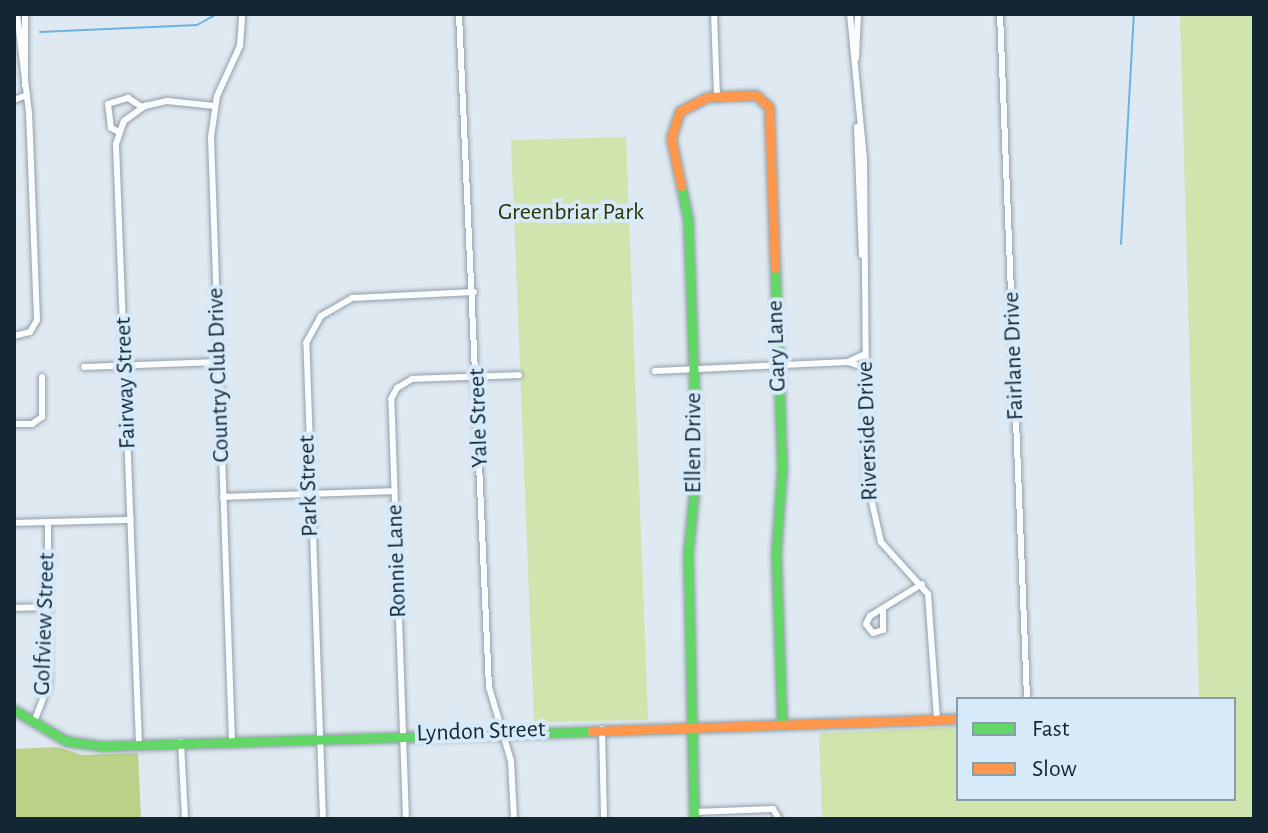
<!DOCTYPE html>
<style>
body{margin:0}
#map{position:relative;width:1268px;height:833px;overflow:hidden;background:#dfe9f1;font-family:"Alegreya Sans",sans-serif}
div>[style]{position:absolute}
.green>*{inset:0;background:#d0e4ad}
.forest>*{inset:0;background:#bcd188}
.stream>*{height:2px;margin:-1px;padding:0 1px;transform-origin:1px;border-radius:1px;background:#6cb3e2}
.roads{filter:drop-shadow(0 0 2px #929fa9) drop-shadow(0 0 2px #929fa9)}
.street>*{height:6px;margin:-3px;padding:0 3px;transform-origin:3px;border-radius:3px;background:#fafcfd}
.fast>*{height:9px;margin:-4.5px;padding:0 4.5px;transform-origin:4.5px;border-radius:4.5px;background:#63d668}
.slow>*{height:9px;margin:-4.5px;padding:0 4.5px;transform-origin:4.5px;border-radius:4.5px;background:#ff974d}
span{translate:-50% -50%;white-space:nowrap;text-align:center;line-height:1.15;-webkit-text-stroke:8px #d7eaf9;paint-order:stroke}
.park-label{font-size:24px;color:#2b3600}
.street-label{font-size:24px;color:#132634}
.frame{position:absolute;inset:0;border:16px solid #132634;pointer-events:none}
.legend{position:absolute;left:956px;top:697px;width:280px;height:104px;box-sizing:border-box;background:#d7eaf9;border:2px solid #899caa;margin:0;padding:10px 14px;list-style:none;font-size:24px;color:#132634}
.legend li{display:flex;align-items:center;gap:16px;height:40px}
.legend b{width:40px;border:2px solid #899caa}
</style>
<div id="map">
<div class="green">
<i style="clip-path:polygon(1180px 14px,1254px 14px,1254px 819px,822px 819px,819px 733px,958px 727px,958px 799px,1234px 799px,1234px 699px,1199px 699px)"></i>
<i style="clip-path:polygon(626px 137px,648px 720px,534px 722px,511px 140px)"></i>
</div>
<div class="forest">
<i style="clip-path:polygon(57px 747px,83px 755px,138px 753px,141px 819px,14px 819px,14px 749px)"></i>
</div>
<div class="stream">
<i style="left:40px;top:32px;width:157px;rotate:-2.6deg"></i>
<i style="left:197px;top:25px;width:23px;rotate:-29deg"></i>
<i style="left:1121px;top:244px;width:230px;rotate:-86.8deg"></i>
</div>
<div class="roads">
<div class="street">
<i style="left:459px;top:14px;width:674px;rotate:87.45deg"></i>
<i style="left:489px;top:687px;width:77px;rotate:73.4deg"></i>
<i style="left:511px;top:761px;width:58px;rotate:87deg"></i>
<i style="left:714px;top:14px;width:83px;rotate:87.9deg"></i>
<i style="left:850px;top:14px;width:147px;rotate:84.5deg"></i>
<i style="left:864px;top:160px;width:320px;rotate:89.5deg"></i>
<i style="left:867px;top:480px;width:64px;rotate:77.3deg"></i>
<i style="left:881px;top:542px;width:70px;rotate:47.9deg"></i>
<i style="left:928px;top:594px;width:127px;rotate:85.9deg"></i>
<i style="left:1000px;top:14px;width:686px;rotate:87.74deg"></i>
<i style="left:856px;top:58px;width:44px;rotate:-87.4deg"></i>
<i style="left:25px;top:85px;width:71px;rotate:-90deg"></i>
<i style="left:14px;top:100px;width:14px;rotate:-21deg"></i>
<i style="left:857px;top:127px;width:128px;rotate:87.8deg"></i>
<i style="left:119px;top:132px;width:9px;rotate:-153deg"></i>
<i style="left:111px;top:128px;width:24px;rotate:-97deg"></i>
<i style="left:108px;top:104px;width:21px;rotate:-17deg"></i>
<i style="left:128px;top:98px;width:17px;rotate:33deg"></i>
<i style="left:14px;top:336px;width:16px;rotate:-14deg"></i>
<i style="left:30px;top:332px;width:14px;rotate:-60deg"></i>
<i style="left:37px;top:320px;width:207px;rotate:-92.2deg"></i>
<i style="left:29px;top:113px;width:100px;rotate:-96.9deg"></i>
<i style="left:865px;top:354px;width:19px;rotate:155deg"></i>
<i style="left:848px;top:362px;width:19px;rotate:18deg"></i>
<i style="left:84px;top:367px;width:134px;rotate:-2.1deg"></i>
<i style="left:655px;top:371px;width:193px;rotate:-2.7deg"></i>
<i style="left:869px;top:412px;width:84px;rotate:88.6deg"></i>
<i style="left:14px;top:424px;width:18px"></i>
<i style="left:32px;top:424px;width:12px;rotate:-35deg"></i>
<i style="left:42px;top:417px;width:40px;rotate:-90deg"></i>
<i style="left:223px;top:497px;width:171px;rotate:-2deg"></i>
<i style="left:14px;top:523px;width:117px;rotate:-1.5deg"></i>
<i style="left:14px;top:608px;width:32px;rotate:-2deg"></i>
<i style="left:883px;top:611px;width:19px;rotate:90deg"></i>
<i style="left:883px;top:630px;width:10px;rotate:163deg"></i>
<i style="left:873px;top:633px;width:11px;rotate:-128deg"></i>
<i style="left:866px;top:624px;width:9px;rotate:-63deg"></i>
<i style="left:870px;top:616px;width:61px;rotate:-31.6deg"></i>
<i style="left:34px;top:722px;width:39px;rotate:-69deg"></i>
<i style="left:48px;top:686px;width:162px;rotate:-90deg"></i>
<i style="left:602px;top:729px;width:90px;rotate:88.7deg"></i>
<i style="left:232px;top:741px;width:604px;rotate:-91.99deg"></i>
<i style="left:211px;top:137px;width:41px;rotate:-81.7deg"></i>
<i style="left:217px;top:96px;width:55px;rotate:-65.3deg"></i>
<i style="left:240px;top:46px;width:32px;rotate:-86deg"></i>
<i style="left:181px;top:742px;width:77px;rotate:87deg"></i>
<i style="left:139px;top:744px;width:600px;rotate:-92.2deg"></i>
<i style="left:116px;top:144px;width:24px;rotate:-71deg"></i>
<i style="left:124px;top:121px;width:26px;rotate:-36deg"></i>
<i style="left:145px;top:106px;width:23px;rotate:-13deg"></i>
<i style="left:167px;top:101px;width:48px;rotate:5.9deg"></i>
<i style="left:694px;top:812px;width:79px;rotate:-2.2deg"></i>
<i style="left:773px;top:809px;width:12px;rotate:59deg"></i>
<i style="left:323px;top:819px;width:476px;rotate:-92deg"></i>
<i style="left:306px;top:343px;width:31px;rotate:-61deg"></i>
<i style="left:321px;top:316px;width:36px;rotate:-30deg"></i>
<i style="left:352px;top:298px;width:122px;rotate:-2.8deg"></i>
<i style="left:406px;top:819px;width:420px;rotate:-92deg"></i>
<i style="left:391px;top:399px;width:13px;rotate:-61deg"></i>
<i style="left:397px;top:388px;width:17px;rotate:-31deg"></i>
<i style="left:412px;top:379px;width:107px;rotate:-2.1deg"></i>
</div>
<div class="fast">
<i style="left:681px;top:186px;width:35px;rotate:78deg"></i>
<i style="left:688px;top:220px;width:240px;rotate:87.9deg"></i>
<i style="left:697px;top:460px;width:94px;rotate:95.5deg"></i>
<i style="left:688px;top:554px;width:265px;rotate:88.7deg"></i>
<i style="left:775px;top:268px;width:199px;rotate:88deg"></i>
<i style="left:782px;top:467px;width:86px;rotate:94deg"></i>
<i style="left:776px;top:553px;width:172px;rotate:88deg"></i>
<i style="left:14px;top:710px;width:61px;rotate:30.8deg"></i>
<i style="left:66px;top:741px;width:35px;rotate:8deg"></i>
<i style="left:101px;top:746px;width:491px;rotate:-1.7deg"></i>
</div>
<div class="slow">
<i style="left:681px;top:186px;width:49px;rotate:-101.8deg"></i>
<i style="left:671px;top:138px;width:28px;rotate:-72deg"></i>
<i style="left:680px;top:111px;width:31px;rotate:-27deg"></i>
<i style="left:708px;top:97px;width:48px;rotate:-2.4deg"></i>
<i style="left:756px;top:95px;width:18px;rotate:43deg"></i>
<i style="left:769px;top:107px;width:161px;rotate:87.9deg"></i>
<i style="left:592px;top:731px;width:366px;rotate:-1.9deg"></i>
</div>
</div>
<div class="park-label">
<span style="left:571px;top:213px">Greenbriar Park</span>
</div>
<div class="street-label">
<span style="left:777px;top:346px;rotate:-92deg">Gary Lane</span>
<span style="left:1014px;top:356px;rotate:-92deg">Fairlane Drive</span>
<span style="left:219px;top:375px;rotate:-92deg">Country Club Drive</span>
<span style="left:126px;top:383px;rotate:-92deg">Fairway Street</span>
<span style="left:479px;top:418px;rotate:-92deg">Yale Street</span>
<span style="left:868px;top:431px;rotate:-92deg">Riverside Drive</span>
<span style="left:694px;top:443px;rotate:-90deg">Ellen Drive</span>
<span style="left:309px;top:486px;rotate:-92deg">Park Street</span>
<span style="left:397px;top:561px;rotate:-92deg">Ronnie Lane</span>
<span style="left:45px;top:624px;rotate:-88deg">Golfview Street</span>
<span style="left:481px;top:732px;rotate:-2deg">Lyndon Street</span>
</div>
<div class="frame"></div>
<ul class="legend">
<li><b style="height:10px;background:#63d668"></b>Fast</li>
<li><b style="height:10px;background:#ff974d"></b>Slow</li>
</ul>
</div>
